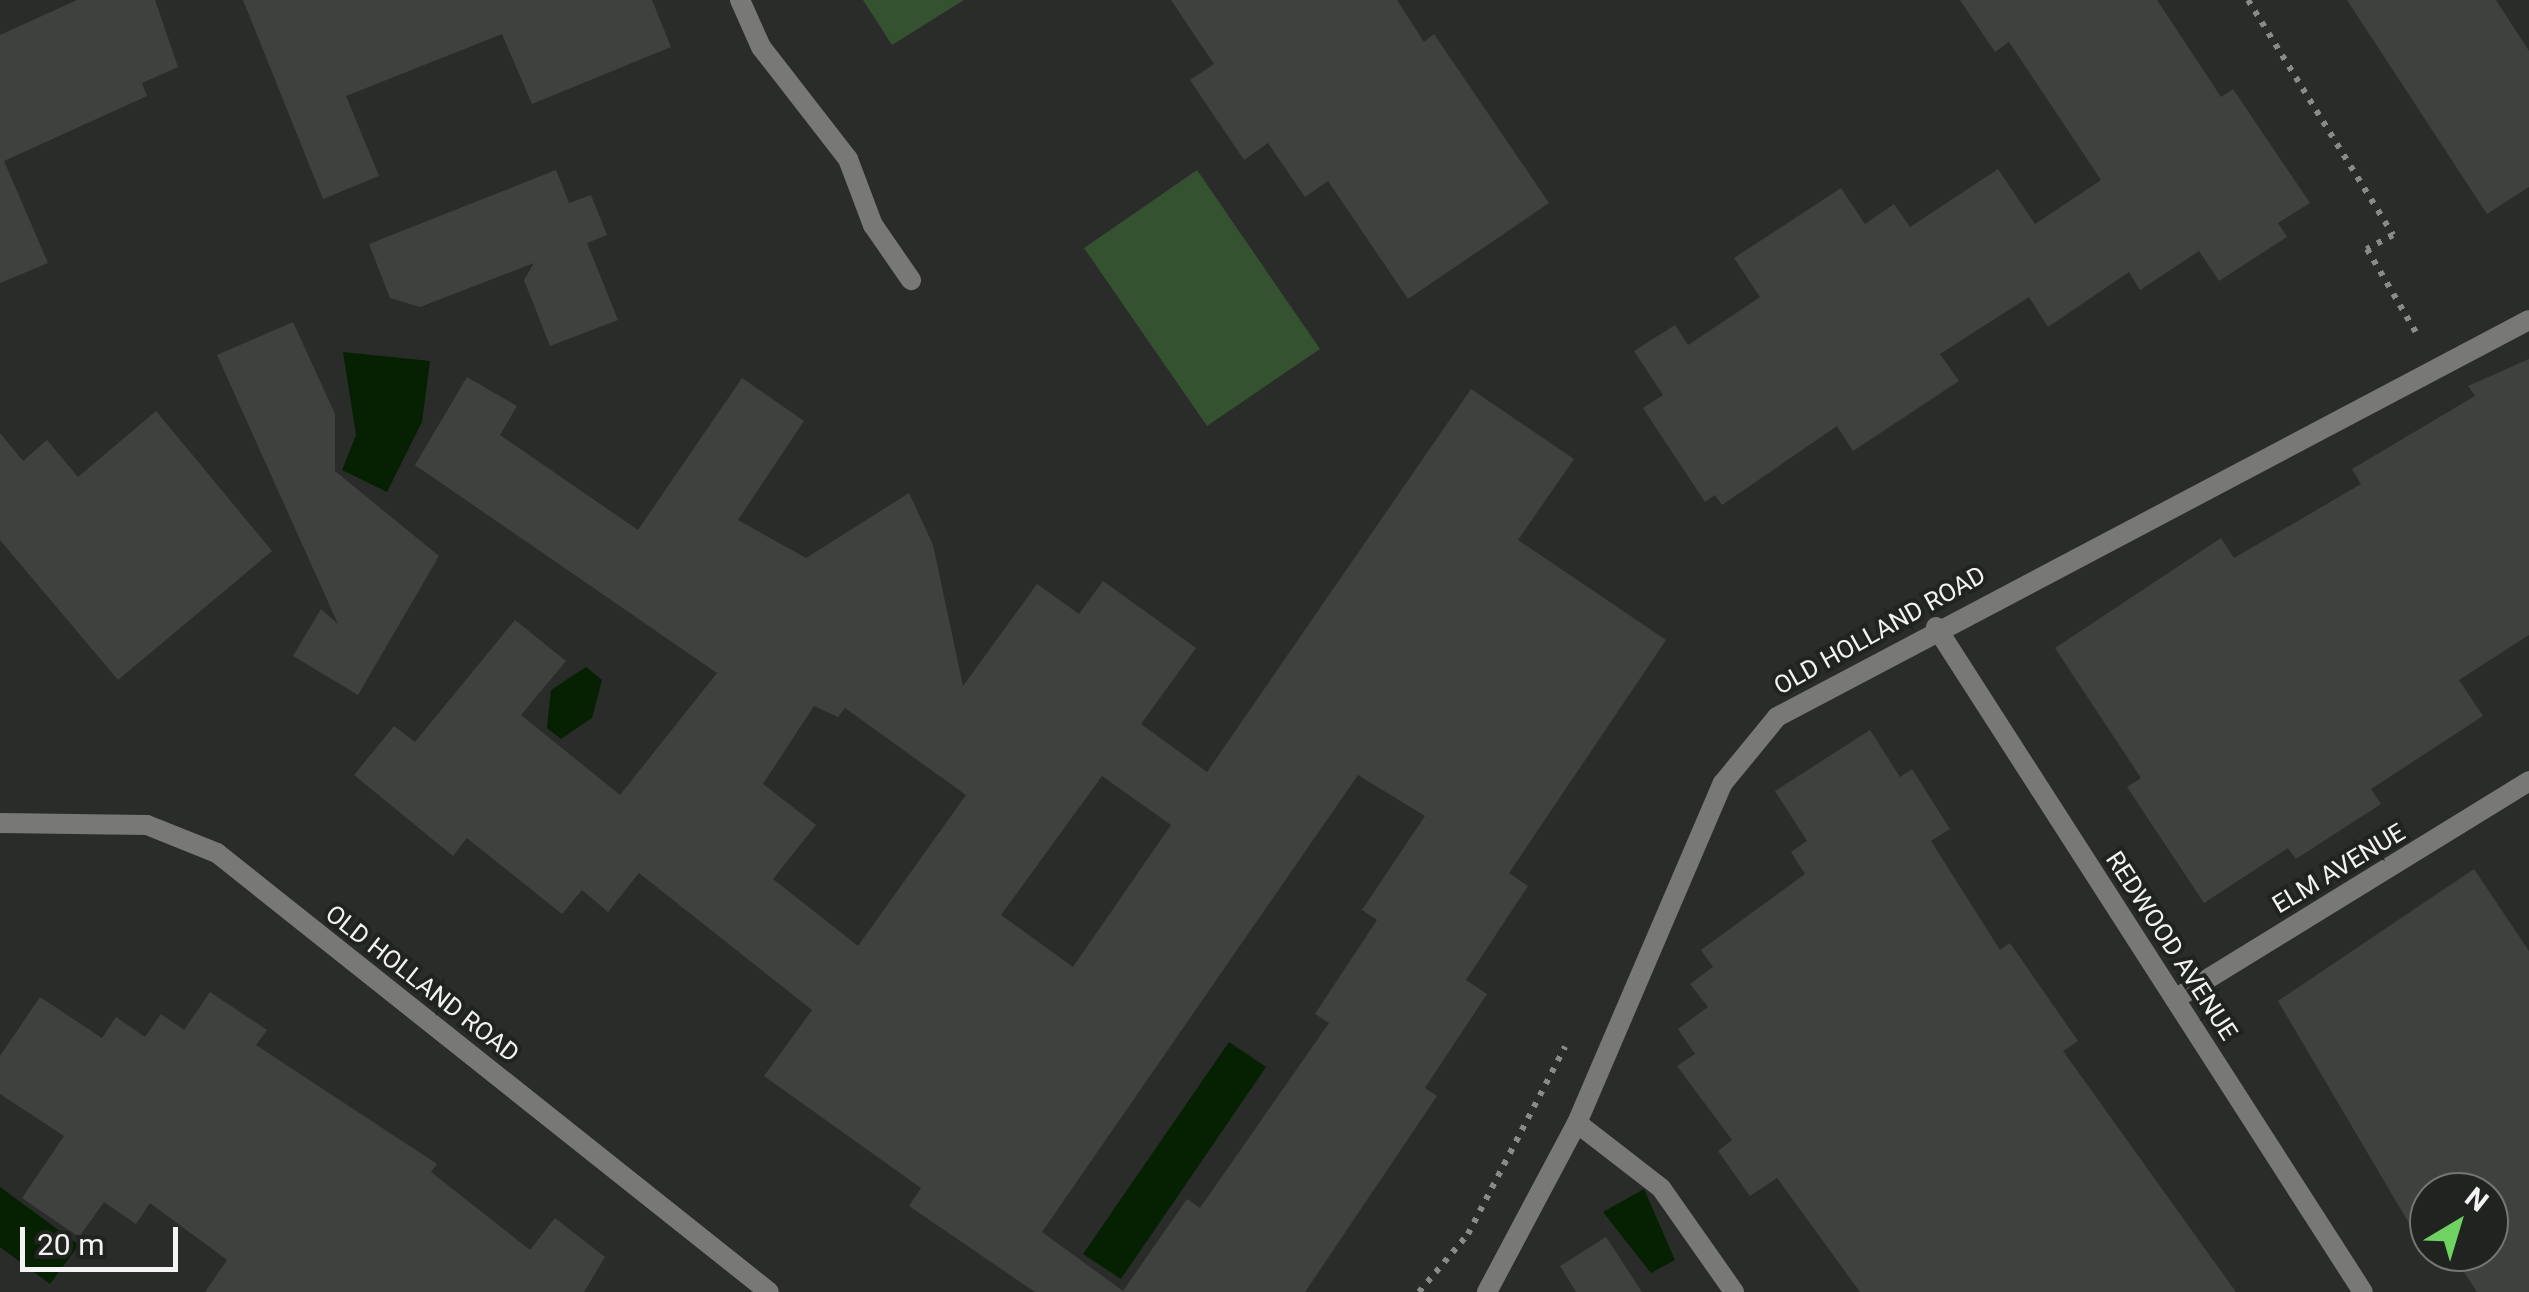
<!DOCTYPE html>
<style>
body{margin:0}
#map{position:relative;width:2529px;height:1292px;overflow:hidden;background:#2a2c2a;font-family:Roboto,sans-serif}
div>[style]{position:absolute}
.green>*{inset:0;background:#34522f}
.water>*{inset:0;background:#052102}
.building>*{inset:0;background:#3f413f}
.path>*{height:6px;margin-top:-3px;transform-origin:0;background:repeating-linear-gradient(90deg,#898b89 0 5px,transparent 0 13px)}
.minor>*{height:20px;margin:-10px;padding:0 10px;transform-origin:10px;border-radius:10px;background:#787977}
span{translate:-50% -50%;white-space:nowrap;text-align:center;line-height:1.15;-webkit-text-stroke:8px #212320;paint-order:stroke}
.street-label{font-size:25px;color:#f2f3f2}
.north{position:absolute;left:2409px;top:1172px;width:100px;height:100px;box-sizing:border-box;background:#212320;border:2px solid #757674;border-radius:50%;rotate:38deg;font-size:28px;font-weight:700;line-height:40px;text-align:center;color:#f2f3f2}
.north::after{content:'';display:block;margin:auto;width:35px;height:45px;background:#6ed360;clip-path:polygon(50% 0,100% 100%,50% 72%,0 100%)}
.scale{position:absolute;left:20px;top:1227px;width:158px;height:45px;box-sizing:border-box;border:5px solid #f2f3f2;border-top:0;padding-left:12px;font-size:30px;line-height:35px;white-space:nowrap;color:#f2f3f2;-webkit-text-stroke:8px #212320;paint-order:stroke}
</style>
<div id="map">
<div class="green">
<i style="clip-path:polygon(863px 0,964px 0,892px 45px)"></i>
<i style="clip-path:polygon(1197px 170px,1320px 349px,1207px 426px,1084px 248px)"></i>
</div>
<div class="water">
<i style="clip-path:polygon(343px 352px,430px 361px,422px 422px,387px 492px,342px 470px,356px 435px)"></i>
<i style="clip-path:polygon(586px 667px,602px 680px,592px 718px,561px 739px,547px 728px,551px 690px)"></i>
<i style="clip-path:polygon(1229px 1042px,1266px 1067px,1121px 1279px,1083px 1254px)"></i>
<i style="clip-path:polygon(0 1187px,79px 1245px,50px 1284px,0 1247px)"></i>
<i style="clip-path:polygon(1644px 1189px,1675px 1260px,1651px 1273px,1603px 1212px)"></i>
</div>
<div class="building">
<i style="clip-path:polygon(77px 0,155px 0,178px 67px,142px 83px,147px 96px,4px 161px,48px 263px,0 283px,0 35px)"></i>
<i style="clip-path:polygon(243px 0,652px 0,671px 47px,532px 104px,502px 34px,346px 96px,379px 176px,323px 199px)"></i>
<i style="clip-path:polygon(1171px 0,1397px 0,1424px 42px,1434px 34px,1549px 203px,1408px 299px,1328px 181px,1305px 197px,1268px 143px,1244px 160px,1190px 80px,1214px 64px)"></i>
<i style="clip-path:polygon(1960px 0,2157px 0,2221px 97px,2233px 89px,2310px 203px,2278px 223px,2287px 237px,2219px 281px,2199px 251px,2140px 290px,2129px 272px,2048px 327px,2029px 297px,1940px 354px,1959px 381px,1853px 451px,1837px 426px,1722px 505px,1715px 495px,1705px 502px,1643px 408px,1663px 395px,1634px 351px,1675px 325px,1688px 345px,1760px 297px,1734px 258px,1841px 188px,1865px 224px,1894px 204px,1910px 227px,1998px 169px,2035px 224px,2101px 180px,2009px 42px,1995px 52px)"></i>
<i style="clip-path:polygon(2347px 0,2496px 0,2529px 51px,2529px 187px,2487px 214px)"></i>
<i style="clip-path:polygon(556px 170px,569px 203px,591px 195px,607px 235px,587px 243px,618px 320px,550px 346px,524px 280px,534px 263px,420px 307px,390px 298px,369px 244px)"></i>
<i style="clip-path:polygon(293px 322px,335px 414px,335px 471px,439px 556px,358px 695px,293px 656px,321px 609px,338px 624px,217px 355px)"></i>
<i style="clip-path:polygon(2529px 359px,2529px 635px,2459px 680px,2483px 716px,2371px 789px,2381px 804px,2296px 859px,2288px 848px,2204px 903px,2127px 787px,2141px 778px,2055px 648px,2221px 538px,2234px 558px,2361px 484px,2352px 469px,2475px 396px,2468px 386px)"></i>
<i style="clip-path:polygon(evenodd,467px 377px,517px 406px,500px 435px,638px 530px,742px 378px,804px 421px,738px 520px,806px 558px,909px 493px,933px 545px,963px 686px,1037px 584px,1079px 614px,1103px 581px,1196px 648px,1141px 724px,1207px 772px,1471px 389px,1574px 459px,1518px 540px,1666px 640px,1509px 873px,1528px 886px,1466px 980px,1487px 994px,1425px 1088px,1437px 1096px,1305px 1292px,1035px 1292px,909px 1206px,921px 1188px,764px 1076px,812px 1010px,639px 873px,608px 912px,582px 890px,562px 914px,467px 838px,453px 856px,354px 775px,394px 726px,415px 742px,515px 620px,566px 661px,521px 715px,620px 795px,717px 673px,415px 465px,467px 377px,814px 706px,838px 717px,845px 708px,966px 795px,858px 946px,773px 879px,816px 825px,763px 784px,814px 706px,467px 377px,1358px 775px,1425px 816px,1362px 910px,1377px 920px,1315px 1014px,1329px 1023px,1200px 1208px,1187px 1199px,1123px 1291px,1042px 1232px,1358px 775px,467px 377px,1102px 776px,1171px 825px,1073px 967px,1001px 915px,1102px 776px)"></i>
<i style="clip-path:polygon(156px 411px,272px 551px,118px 680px,0 540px,0 433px,23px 461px,47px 440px,78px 477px)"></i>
<i style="clip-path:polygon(1870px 730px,1900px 777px,1912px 769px,1950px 829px,1931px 841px,2000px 950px,2010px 943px,2078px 1041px,2063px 1051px,2236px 1292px,1860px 1292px,1777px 1178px,1750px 1196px,1718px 1151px,1732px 1140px,1677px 1066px,1695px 1054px,1678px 1029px,1708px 1007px,1690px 984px,1713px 967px,1701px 950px,1805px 874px,1791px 852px,1807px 841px,1775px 791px)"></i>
<i style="clip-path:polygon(evenodd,2474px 869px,2529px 951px,2529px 1292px,2477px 1292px,2451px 1252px,2433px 1264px,2278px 1001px,2474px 869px,2429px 1192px,2489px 1192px,2489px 1252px,2429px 1252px,2429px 1192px)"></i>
<i style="clip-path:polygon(210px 992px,267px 1030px,256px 1045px,437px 1164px,431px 1172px,530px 1250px,555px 1218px,605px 1257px,584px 1292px,205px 1292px,227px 1260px,150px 1203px,136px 1224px,104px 1202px,79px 1237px,22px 1198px,64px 1136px,0 1094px,0 1056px,40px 997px,102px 1038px,116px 1017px,145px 1037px,161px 1014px,184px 1030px)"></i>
<i style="clip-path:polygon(1606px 1237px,1642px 1292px,1576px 1292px,1560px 1266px)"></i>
</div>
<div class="path">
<i style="left:2248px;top:0;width:276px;rotate:58.3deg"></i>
<i style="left:2393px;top:235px;width:30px;rotate:152deg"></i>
<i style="left:2367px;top:249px;width:101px;rotate:59.6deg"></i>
<i style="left:1419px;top:1292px;width:76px;rotate:-49.8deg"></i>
<i style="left:1468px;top:1234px;width:211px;rotate:-62.6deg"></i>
</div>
<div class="minor">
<i style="left:740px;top:0;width:51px;rotate:65.9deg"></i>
<i style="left:761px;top:47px;width:142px;rotate:52.2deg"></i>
<i style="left:848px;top:159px;width:71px;rotate:69.3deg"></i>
<i style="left:873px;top:225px;width:67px;rotate:55.4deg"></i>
<i style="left:1936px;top:627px;width:790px;rotate:57.3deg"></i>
<i style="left:0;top:823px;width:147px;rotate:0.8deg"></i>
<i style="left:147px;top:825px;width:75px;rotate:21.8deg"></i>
<i style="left:217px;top:853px;width:705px;rotate:38.49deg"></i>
<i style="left:2175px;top:999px;width:416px;rotate:-31.6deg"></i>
<i style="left:1577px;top:1123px;width:106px;rotate:37.7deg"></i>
<i style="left:1661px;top:1188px;width:127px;rotate:54.9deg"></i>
<i style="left:1487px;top:1292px;width:191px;rotate:-62deg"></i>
<i style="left:1577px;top:1123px;width:370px;rotate:-66.8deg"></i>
<i style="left:1723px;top:783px;width:85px;rotate:-50.7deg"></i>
<i style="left:1777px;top:717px;width:850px;rotate:-27.83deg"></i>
</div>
<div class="street-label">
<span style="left:1880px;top:631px;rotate:-29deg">OLD HOLLAND ROAD</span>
<span style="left:2339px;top:869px;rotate:-31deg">ELM AVENUE</span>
<span style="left:2171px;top:946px;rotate:57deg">REDWOOD AVENUE</span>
<span style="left:422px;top:984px;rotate:38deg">OLD HOLLAND ROAD</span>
</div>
<div class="north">N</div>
<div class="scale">20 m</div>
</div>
